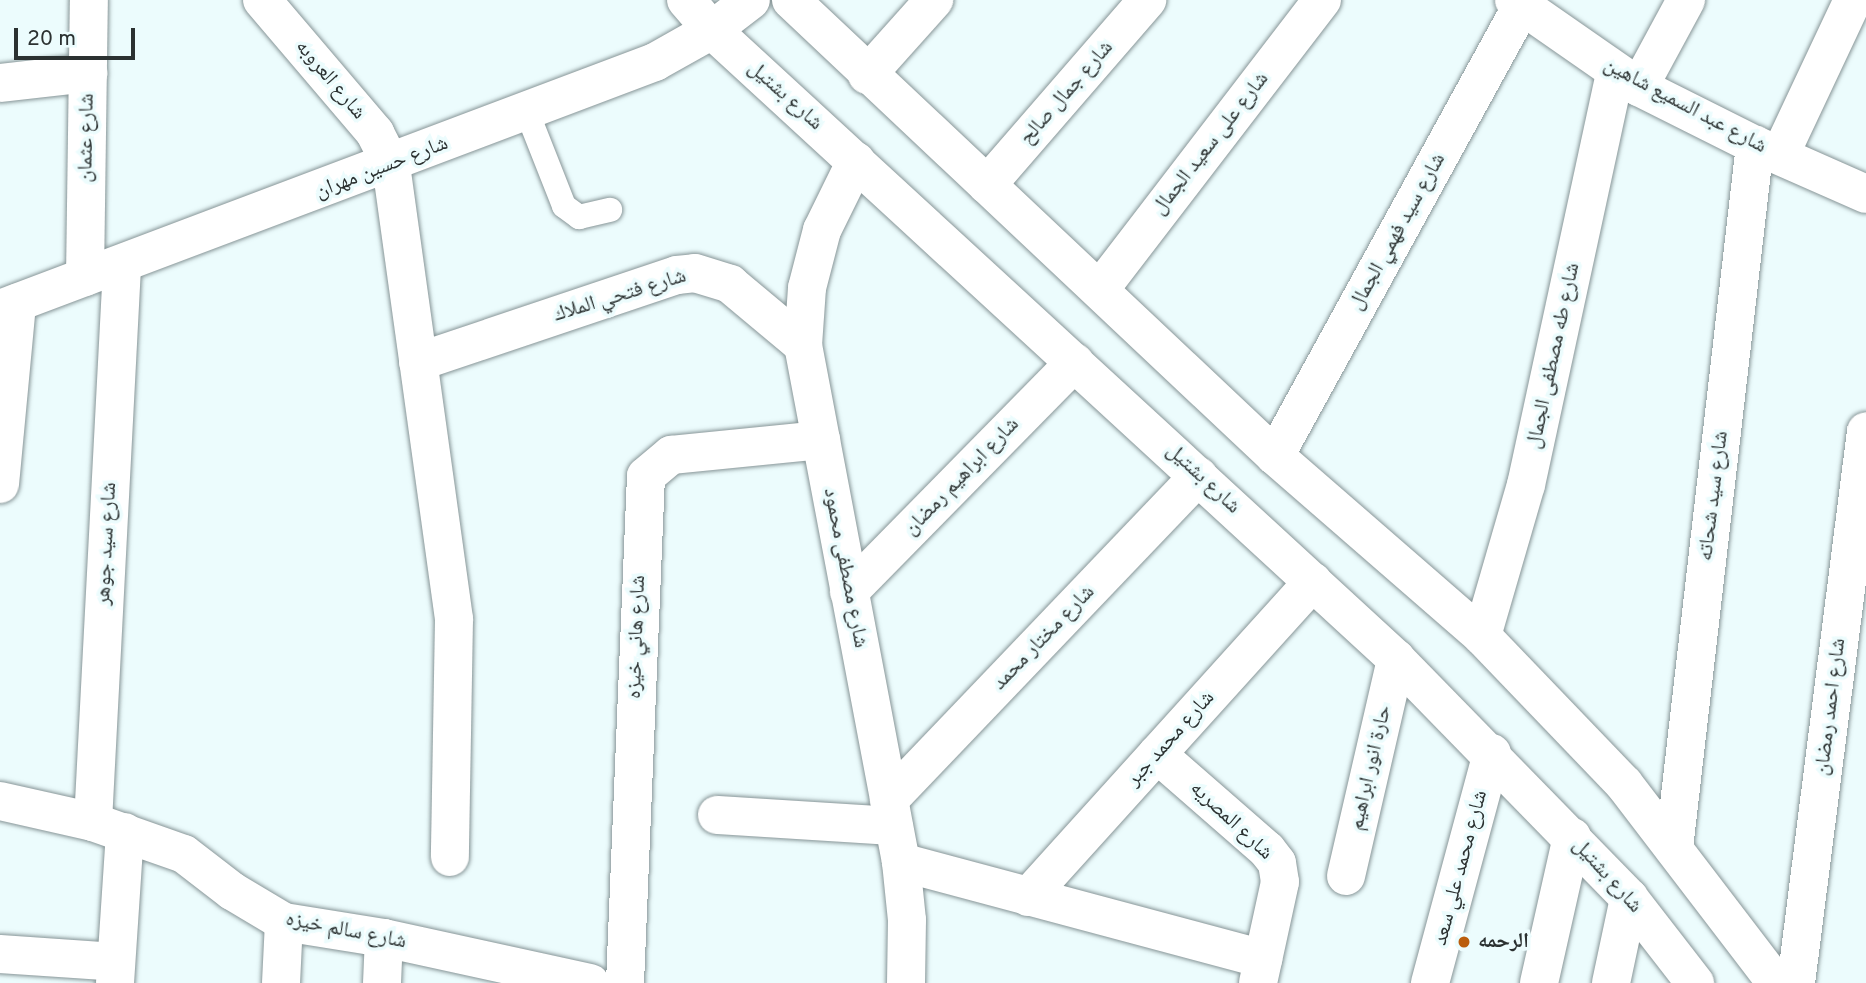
<!DOCTYPE html>
<meta charset="utf-8">
<style>
body{margin:0}
#map{position:relative;width:1866px;height:983px;overflow:hidden;background:#ecfcfd;font-family:Overpass,"Noto Naskh Arabic",sans-serif}
div>[style]{position:absolute}
.roads{filter:drop-shadow(0 0 2px #879597) drop-shadow(0 0 2px #879597)}
.service>*{height:24px;margin:-12px;padding:0 12px;transform-origin:12px;border-radius:12px;background:#fff}
.minor>*{height:38px;margin:-19px;padding:0 19px;transform-origin:19px;border-radius:19px;background:#fff}
.tertiary>*{height:38px;margin:-19px;padding:0 19px;transform-origin:19px;border-radius:19px;background:#fff}
.dots>*{width:19px;height:19px;translate:-50% -50%;box-sizing:border-box;border:4px solid #ecfcfd;border-radius:50%}
span{translate:-50% -50%;white-space:nowrap;text-align:center;line-height:1.15;-webkit-text-stroke:7px #ecfcfd;paint-order:stroke}
.street-label{font-size:21px;color:#2b3131}
.poi-label{font-size:21px;color:#2b3131;font-weight:700}
.left{translate:0 -50%;text-align:left}
.scale{position:absolute;left:14px;top:28px;width:121px;height:32px;box-sizing:border-box;border:4px solid #2b3131;border-top:0;padding-left:9px;font-size:21px;line-height:24px;white-space:nowrap;color:#2b3131;-webkit-text-stroke:5px #ecfcfd;paint-order:stroke}
</style>
<div id="map">
<div class="roads">
<div class="service">
<i style="left:527px;top:112px;width:101px;rotate:68.5deg"></i>
<i style="left:564px;top:206px;width:19px;rotate:36deg"></i>
<i style="left:579px;top:217px;width:32px;rotate:-13deg"></i>
</div>
<div class="minor">
<i style="left:262px;top:0;width:175px;rotate:49.6deg"></i>
<i style="left:375px;top:133px;width:36px;rotate:63deg"></i>
<i style="left:391px;top:165px;width:458px;rotate:82.1deg"></i>
<i style="left:454px;top:619px;width:238px;rotate:91deg"></i>
<i style="left:1514px;top:0;width:152px;rotate:34.8deg"></i>
<i style="left:1639px;top:87px;width:130px;rotate:26.6deg"></i>
<i style="left:1755px;top:145px;width:121px;rotate:23.8deg"></i>
<i style="left:867px;top:75px;width:101px;rotate:-48.2deg"></i>
<i style="left:0;top:83px;width:89px;rotate:-6.5deg"></i>
<i style="left:1639px;top:87px;width:99px;rotate:-61.6deg"></i>
<i style="left:1780px;top:155px;width:171px;rotate:-64.8deg"></i>
<i style="left:856px;top:161px;width:77px;rotate:116.2deg"></i>
<i style="left:822px;top:230px;width:60px;rotate:104.5deg"></i>
<i style="left:807px;top:288px;width:57px;rotate:94deg"></i>
<i style="left:803px;top:345px;width:526px;rotate:79.27deg"></i>
<i style="left:901px;top:862px;width:58px;rotate:84.1deg"></i>
<i style="left:907px;top:920px;width:63px;rotate:90.9deg"></i>
<i style="left:987px;top:185px;width:245px;rotate:-49.1deg"></i>
<i style="left:85px;top:277px;width:277px;rotate:-89.2deg"></i>
<i style="left:1101px;top:288px;width:363px;rotate:-52.5deg"></i>
<i style="left:0;top:309px;width:700px;rotate:-20.66deg"></i>
<i style="left:655px;top:62px;width:65px;rotate:-29.3deg"></i>
<i style="left:712px;top:30px;width:49px;rotate:-37.6deg"></i>
<i style="left:418px;top:362px;width:273px;rotate:-18.6deg"></i>
<i style="left:677px;top:275px;width:18px;rotate:-6deg"></i>
<i style="left:695px;top:273px;width:37px;rotate:17deg"></i>
<i style="left:730px;top:284px;width:95px;rotate:39.9deg"></i>
<i style="left:1275px;top:456px;width:520px;rotate:-61.27deg"></i>
<i style="left:0;top:484px;width:182px;rotate:-84.6deg"></i>
<i style="left:849px;top:592px;width:322px;rotate:-45.5deg"></i>
<i style="left:1482px;top:636px;width:157px;rotate:-73.8deg"></i>
<i style="left:1526px;top:485px;width:422px;rotate:-77.8deg"></i>
<i style="left:1157px;top:754px;width:146px;rotate:41.1deg"></i>
<i style="left:1267px;top:850px;width:16px;rotate:52deg"></i>
<i style="left:1277px;top:863px;width:19px;rotate:81deg"></i>
<i style="left:1280px;top:882px;width:103px;rotate:102.3deg"></i>
<i style="left:889px;top:800px;width:448px;rotate:-46.3deg"></i>
<i style="left:0;top:801px;width:95px;rotate:12.7deg"></i>
<i style="left:93px;top:822px;width:96px;rotate:19.4deg"></i>
<i style="left:184px;top:854px;width:61px;rotate:37.6deg"></i>
<i style="left:232px;top:891px;width:61px;rotate:30.8deg"></i>
<i style="left:284px;top:922px;width:101px;rotate:9.1deg"></i>
<i style="left:384px;top:938px;width:211px;rotate:12.3deg"></i>
<i style="left:717px;top:815px;width:177px;rotate:3.6deg"></i>
<i style="left:93px;top:822px;width:557px;rotate:-87.01deg"></i>
<i style="left:1674px;top:848px;width:708px;rotate:-83.43deg"></i>
<i style="left:901px;top:862px;width:375px;rotate:15deg"></i>
<i style="left:1346px;top:876px;width:223px;rotate:-77deg"></i>
<i style="left:1028px;top:897px;width:425px;rotate:-47.9deg"></i>
<i style="left:0;top:954px;width:116px;rotate:3.9deg"></i>
<i style="left:115px;top:983px;width:151px;rotate:-86.2deg"></i>
<i style="left:281px;top:983px;width:61px;rotate:-87.2deg"></i>
<i style="left:382px;top:983px;width:45px;rotate:-87.5deg"></i>
<i style="left:625px;top:983px;width:507px;rotate:-87.63deg"></i>
<i style="left:646px;top:476px;width:33px;rotate:-40deg"></i>
<i style="left:671px;top:455px;width:151px;rotate:-5.7deg"></i>
<i style="left:1430px;top:983px;width:238px;rotate:-74.9deg"></i>
<i style="left:1539px;top:983px;width:150px;rotate:-77.3deg"></i>
<i style="left:1611px;top:983px;width:87px;rotate:-78deg"></i>
<i style="left:1796px;top:983px;width:556px;rotate:-82.77deg"></i>
</div>
<div class="tertiary">
<i style="left:686px;top:0;width:40px;rotate:49deg"></i>
<i style="left:712px;top:30px;width:929px;rotate:42.6deg"></i>
<i style="left:1396px;top:659px;width:334px;rotate:45.7deg"></i>
<i style="left:1629px;top:898px;width:108px;rotate:52.2deg"></i>
<i style="left:791px;top:0;width:665px;rotate:43.29deg"></i>
<i style="left:1275px;top:456px;width:274px;rotate:41deg"></i>
<i style="left:1482px;top:636px;width:205px;rotate:46.2deg"></i>
<i style="left:1624px;top:784px;width:250px;rotate:52.6deg"></i>
</div>
</div>
<div class="dots">
<i style="left:1464px;top:942px;background:#ba5d0d"></i>
</div>
<div class="street-label">
<span style="left:330px;top:80px;rotate:50deg">شارع العروبه</span>
<span style="left:1067px;top:93px;rotate:-49deg">شارع جمال صالح</span>
<span style="left:785px;top:96px;rotate:42deg">شارع بشتيل</span>
<span style="left:1685px;top:106px;rotate:28deg">شارع عبد السميع شاهين</span>
<span style="left:87px;top:138px;rotate:-89deg">شارع عثمان</span>
<span style="left:1211px;top:144px;rotate:-52deg">شارع على سعيد الجمال</span>
<span style="left:382px;top:168px;rotate:-21deg">شارع حسين مهران</span>
<span style="left:1398px;top:232px;rotate:-61deg">شارع سيد فهمي الجمال</span>
<span style="left:620px;top:296px;rotate:-17deg">شارع فتحي الملاك</span>
<span style="left:1554px;top:356px;rotate:-78deg">شارع طه مصطفى الجمال</span>
<span style="left:962px;top:477px;rotate:-46deg">شارع ابراهيم رمضان</span>
<span style="left:1203px;top:479px;rotate:43deg">شارع بشتيل</span>
<span style="left:1714px;top:496px;rotate:-83deg">شارع سيد شحاته</span>
<span style="left:107px;top:544px;rotate:-87deg">شارع سيد جوهر</span>
<span style="left:845px;top:568px;rotate:79deg">شارع مصطفى محمود</span>
<span style="left:637px;top:637px;rotate:-88deg">شارع هاني خيزه</span>
<span style="left:1044px;top:638px;rotate:-46deg">شارع مختار محمد</span>
<span style="left:1831px;top:707px;rotate:-83deg">شارع احمد رمضان</span>
<span style="left:1171px;top:739px;rotate:-48deg">شارع محمد جبر</span>
<span style="left:1371px;top:768px;rotate:-77deg">حارة انور ابراهيم</span>
<span style="left:1231px;top:821px;rotate:43deg">شارع المصريه</span>
<span style="left:1461px;top:868px;rotate:-75deg">شارع محمد علي سعد</span>
<span style="left:1607px;top:876px;rotate:48deg">شارع بشتيل</span>
<span style="left:346px;top:931px;rotate:11deg">شارع سالم خيزه</span>
</div>
<div class="poi-label">
<span class="left" style="left:1478px;top:942px">الرحمه</span>
</div>
<div class="scale">20 m</div>
</div>
